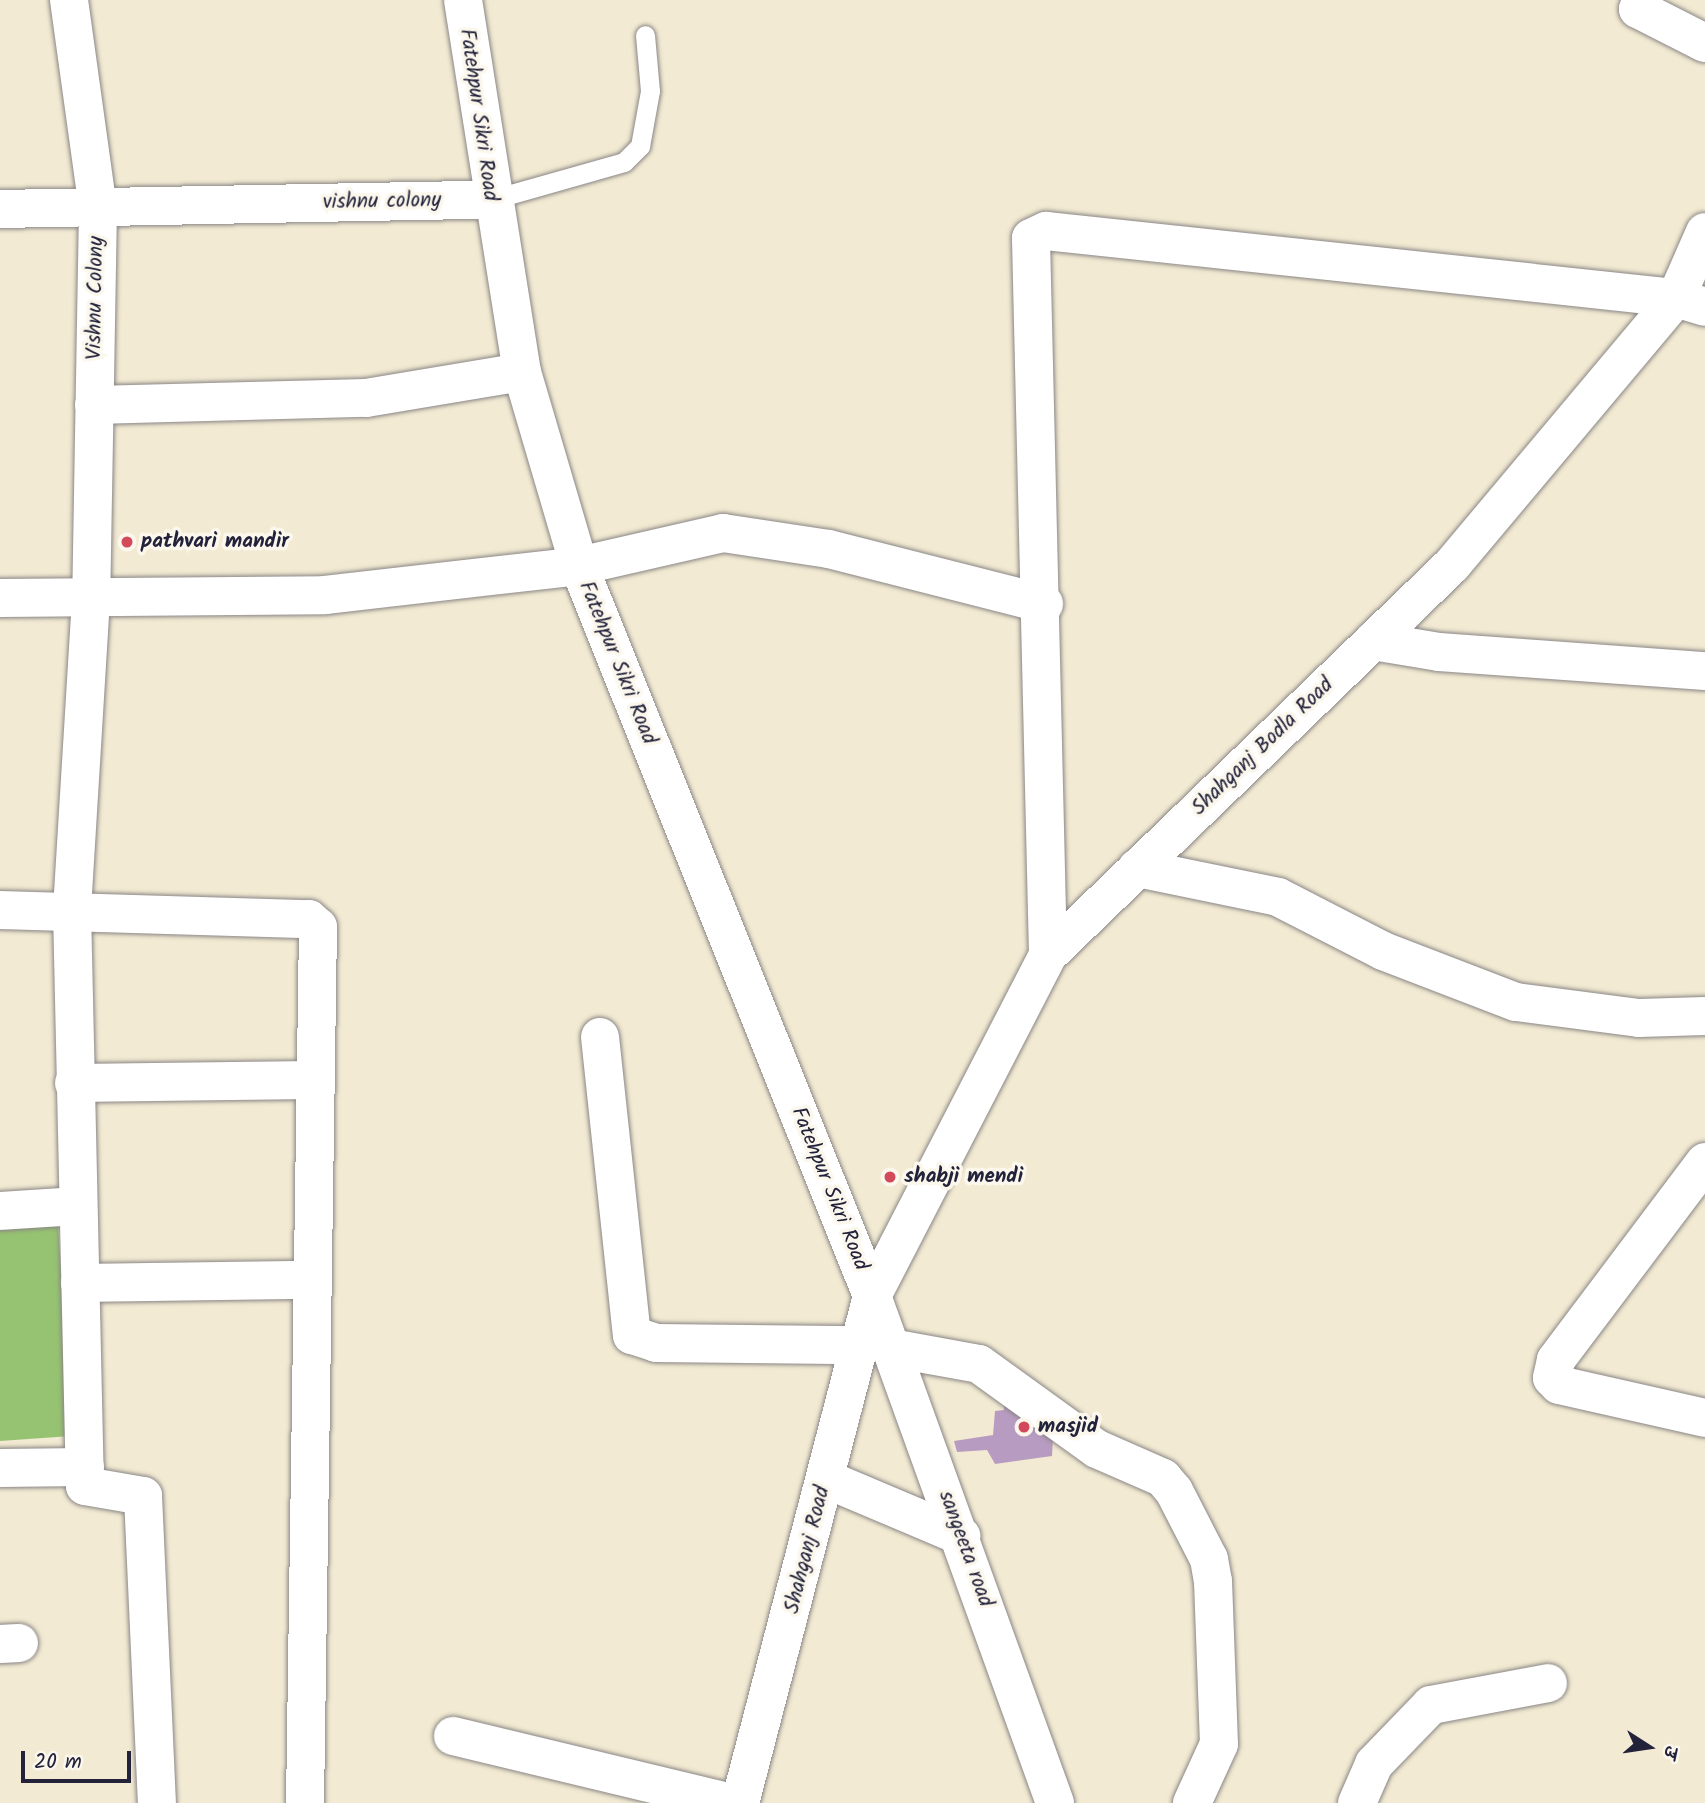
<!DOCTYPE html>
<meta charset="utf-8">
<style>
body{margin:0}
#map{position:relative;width:1705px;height:1803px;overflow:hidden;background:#f2ead2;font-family:Kalam,"Playpen Sans Deva",sans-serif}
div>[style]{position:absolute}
.green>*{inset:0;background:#96c371}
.building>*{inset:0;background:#b89bc1}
.roads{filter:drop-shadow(0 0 2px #8a8686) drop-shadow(0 0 2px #8a8686)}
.lane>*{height:19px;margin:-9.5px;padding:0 9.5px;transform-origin:9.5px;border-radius:9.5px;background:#fff}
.street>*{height:38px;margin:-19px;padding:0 19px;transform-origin:19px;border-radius:19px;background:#fff}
.secondary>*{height:38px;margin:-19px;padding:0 19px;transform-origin:19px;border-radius:19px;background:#fff}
.primary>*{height:38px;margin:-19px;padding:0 19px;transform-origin:19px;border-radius:19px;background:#fff}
.dots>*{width:19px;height:19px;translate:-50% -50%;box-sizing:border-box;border:4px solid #fbf7ec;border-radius:50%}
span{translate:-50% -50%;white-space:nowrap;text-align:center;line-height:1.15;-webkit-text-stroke:7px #fbf7ec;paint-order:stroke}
.street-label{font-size:21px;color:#22223b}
.poi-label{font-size:21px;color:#22223b;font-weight:700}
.left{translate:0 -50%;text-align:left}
.north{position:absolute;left:1614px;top:1712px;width:70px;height:70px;-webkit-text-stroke:5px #fbf7ec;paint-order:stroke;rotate:102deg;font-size:19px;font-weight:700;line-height:28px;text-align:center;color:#22223b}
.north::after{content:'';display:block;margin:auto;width:24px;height:32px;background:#22223b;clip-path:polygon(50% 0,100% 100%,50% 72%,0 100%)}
.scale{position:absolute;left:21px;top:1751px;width:110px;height:32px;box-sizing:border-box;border:4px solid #22223b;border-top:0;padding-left:9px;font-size:21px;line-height:24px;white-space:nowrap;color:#22223b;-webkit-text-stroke:5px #fbf7ec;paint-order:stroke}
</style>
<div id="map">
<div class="green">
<i style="clip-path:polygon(56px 1190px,71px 1436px,0 1441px,0 1193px)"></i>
</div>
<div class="building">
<i style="clip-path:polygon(1003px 1389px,1054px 1419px,1052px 1456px,995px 1464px,987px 1450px,957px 1452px,954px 1441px,993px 1435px,995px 1411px,1004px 1410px)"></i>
</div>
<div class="roads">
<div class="lane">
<i style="left:490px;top:200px;width:139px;rotate:-15.8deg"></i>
<i style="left:624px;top:162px;width:23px;rotate:-45deg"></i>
<i style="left:640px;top:146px;width:56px;rotate:-79.7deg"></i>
<i style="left:650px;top:91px;width:56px;rotate:-95.1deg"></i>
</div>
<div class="street">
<i style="left:69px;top:0;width:210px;rotate:82.1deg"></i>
<i style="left:98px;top:208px;width:391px;rotate:91deg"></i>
<i style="left:91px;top:599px;width:312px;rotate:93.5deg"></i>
<i style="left:72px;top:910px;width:576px;rotate:88.71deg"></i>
<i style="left:85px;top:1486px;width:59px;rotate:9.8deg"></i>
<i style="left:143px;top:1496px;width:307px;rotate:87.4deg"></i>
<i style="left:1642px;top:0;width:10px;rotate:114deg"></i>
<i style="left:1638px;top:9px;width:75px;rotate:26.9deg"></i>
<i style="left:0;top:209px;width:490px;rotate:-1.1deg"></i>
<i style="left:94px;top:405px;width:272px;rotate:-1.5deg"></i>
<i style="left:366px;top:398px;width:158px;rotate:-9.5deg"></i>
<i style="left:0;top:598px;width:325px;rotate:-0.5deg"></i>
<i style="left:325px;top:595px;width:256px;rotate:-6.5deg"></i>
<i style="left:579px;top:566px;width:148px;rotate:-12.9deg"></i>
<i style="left:723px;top:533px;width:107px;rotate:8.6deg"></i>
<i style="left:829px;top:549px;width:222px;rotate:14.3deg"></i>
<i style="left:1373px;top:641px;width:67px;rotate:9.5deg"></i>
<i style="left:1439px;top:652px;width:267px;rotate:4.1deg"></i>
<i style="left:1137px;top:868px;width:144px;rotate:11.6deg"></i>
<i style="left:1278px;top:897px;width:118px;rotate:27.2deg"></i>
<i style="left:1383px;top:951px;width:142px;rotate:21deg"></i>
<i style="left:1516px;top:1002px;width:124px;rotate:7.4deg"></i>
<i style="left:1639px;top:1018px;width:66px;rotate:-1.7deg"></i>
<i style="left:0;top:910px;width:309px;rotate:1.7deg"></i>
<i style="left:309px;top:919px;width:12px;rotate:42deg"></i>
<i style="left:318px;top:927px;width:876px;rotate:90.85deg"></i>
<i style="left:1048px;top:955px;width:717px;rotate:-91.36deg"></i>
<i style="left:1031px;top:238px;width:17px;rotate:-25deg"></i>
<i style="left:1046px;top:231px;width:634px;rotate:6.07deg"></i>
<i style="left:600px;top:1037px;width:300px;rotate:83.9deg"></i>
<i style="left:632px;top:1335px;width:25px;rotate:18deg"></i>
<i style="left:656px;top:1343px;width:204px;rotate:0.6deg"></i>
<i style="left:74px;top:1083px;width:238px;rotate:-0.7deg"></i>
<i style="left:1705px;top:1162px;width:248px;rotate:127deg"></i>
<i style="left:1556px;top:1360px;width:18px;rotate:103deg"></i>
<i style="left:1552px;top:1378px;width:10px;rotate:45deg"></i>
<i style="left:1559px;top:1385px;width:150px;rotate:12.7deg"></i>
<i style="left:0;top:1211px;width:78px;rotate:-3.7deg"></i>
<i style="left:80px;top:1283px;width:228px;rotate:-0.8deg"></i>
<i style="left:891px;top:1348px;width:89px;rotate:10.3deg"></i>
<i style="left:979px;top:1364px;width:145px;rotate:35.8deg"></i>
<i style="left:1097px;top:1449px;width:72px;rotate:23.7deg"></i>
<i style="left:1163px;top:1478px;width:17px;rotate:50deg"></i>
<i style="left:1174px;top:1491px;width:76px;rotate:62.8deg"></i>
<i style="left:1209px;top:1559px;width:22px;rotate:80deg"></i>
<i style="left:1213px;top:1581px;width:163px;rotate:87.9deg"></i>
<i style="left:1219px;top:1744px;width:65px;rotate:114.6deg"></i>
<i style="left:0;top:1468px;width:85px;rotate:-0.7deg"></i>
<i style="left:826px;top:1479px;width:147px;rotate:22.9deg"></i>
<i style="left:0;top:1644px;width:19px;rotate:-3deg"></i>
<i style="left:453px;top:1736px;width:287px;rotate:13.5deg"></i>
<i style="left:1357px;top:1803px;width:43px;rotate:-66.4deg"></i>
<i style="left:1374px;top:1764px;width:82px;rotate:-46deg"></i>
<i style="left:1431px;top:1705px;width:119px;rotate:-10.6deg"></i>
</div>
<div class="secondary">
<i style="left:1676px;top:298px;width:30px;rotate:17deg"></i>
<i style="left:872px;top:1296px;width:539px;rotate:70.15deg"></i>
</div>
<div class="primary">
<i style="left:463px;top:0;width:377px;rotate:81deg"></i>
<i style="left:522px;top:372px;width:202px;rotate:73.6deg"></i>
<i style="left:579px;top:566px;width:787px;rotate:68.13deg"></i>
<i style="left:740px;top:1803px;width:524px;rotate:-75.41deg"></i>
<i style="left:872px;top:1296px;width:384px;rotate:-62.7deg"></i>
<i style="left:1048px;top:955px;width:562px;rotate:-43.99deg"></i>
<i style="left:1452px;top:565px;width:349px;rotate:-50deg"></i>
<i style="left:1676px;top:298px;width:72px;rotate:-66.3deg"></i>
</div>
</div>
<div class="dots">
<i style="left:127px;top:542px;background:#d1495b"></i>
<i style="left:890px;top:1177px;background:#d1495b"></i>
<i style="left:1024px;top:1427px;background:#d1495b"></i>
</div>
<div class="street-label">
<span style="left:478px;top:115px;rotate:82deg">Fatehpur Sikri Road</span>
<span style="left:382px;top:202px;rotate:-1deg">vishnu colony</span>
<span style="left:96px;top:298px;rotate:-89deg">Vishnu Colony</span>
<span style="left:617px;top:663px;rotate:68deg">Fatehpur Sikri Road</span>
<span style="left:1263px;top:747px;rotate:-44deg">Shahganj Bodla Road</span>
<span style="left:829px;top:1189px;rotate:68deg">Fatehpur Sikri Road</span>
<span style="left:965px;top:1549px;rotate:70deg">sangeeta road</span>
<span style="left:808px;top:1550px;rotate:-76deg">Shahganj Road</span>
</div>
<div class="poi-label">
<span class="left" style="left:141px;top:542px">pathvari mandir</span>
<span class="left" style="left:904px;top:1177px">shabji mendi</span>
<span class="left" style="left:1038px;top:1427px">masjid</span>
</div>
<div class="north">उ</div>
<div class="scale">20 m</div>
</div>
